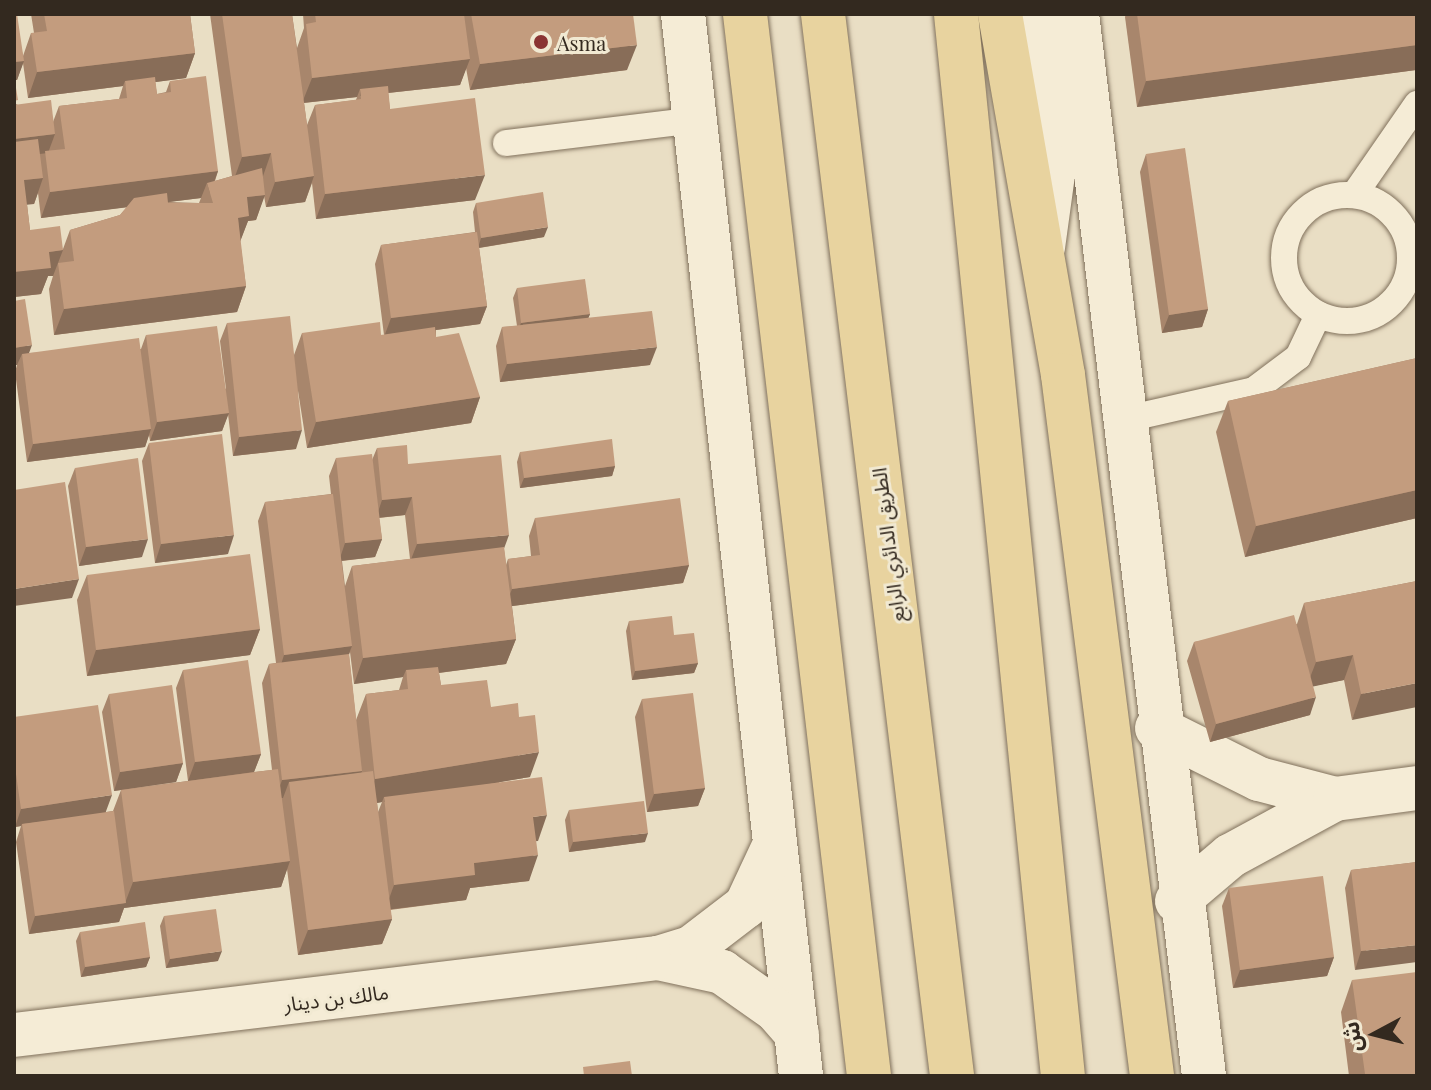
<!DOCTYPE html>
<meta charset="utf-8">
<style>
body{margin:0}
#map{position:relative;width:1431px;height:1090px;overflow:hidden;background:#e9dec4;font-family:"Playfair Display","Noto Sans Arabic",serif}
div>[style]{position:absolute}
.roads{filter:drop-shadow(0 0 2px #81715c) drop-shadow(0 0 2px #81715c)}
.lane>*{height:26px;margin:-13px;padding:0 13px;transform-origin:13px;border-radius:13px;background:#f5ecd6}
.lane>.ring{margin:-13px;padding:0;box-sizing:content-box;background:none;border:26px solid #f5ecd6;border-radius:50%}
.street>*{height:44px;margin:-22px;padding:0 22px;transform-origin:22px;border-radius:22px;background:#f5ecd6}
.secondary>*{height:44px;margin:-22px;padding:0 22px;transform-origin:22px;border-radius:22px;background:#f5ecd6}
.primary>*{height:44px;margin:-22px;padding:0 22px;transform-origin:22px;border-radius:22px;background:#e8d39f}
.wall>*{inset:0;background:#a8866c}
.shaded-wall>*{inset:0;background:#886d58}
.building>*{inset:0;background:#c39c7e}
.dots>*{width:22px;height:22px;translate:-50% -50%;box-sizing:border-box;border:4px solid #f1e9d2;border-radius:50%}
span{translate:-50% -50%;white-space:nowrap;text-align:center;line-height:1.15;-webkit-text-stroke:6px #f1e9d2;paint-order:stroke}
.poi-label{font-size:20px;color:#33291f}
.left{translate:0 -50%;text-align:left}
.street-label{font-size:20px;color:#33291f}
.frame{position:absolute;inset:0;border:16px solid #33291f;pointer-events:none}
.north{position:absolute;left:1335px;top:994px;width:80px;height:80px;-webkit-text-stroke:6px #f1e9d2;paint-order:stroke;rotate:263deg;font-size:22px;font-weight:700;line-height:32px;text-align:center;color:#33291f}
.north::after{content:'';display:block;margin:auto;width:28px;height:36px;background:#33291f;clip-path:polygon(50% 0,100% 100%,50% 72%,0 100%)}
</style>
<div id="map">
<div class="roads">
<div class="lane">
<i style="left:506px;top:143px;width:190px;rotate:-6.9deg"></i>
<i style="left:1354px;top:195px;width:111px;rotate:-55.3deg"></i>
<i class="ring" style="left:1284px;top:195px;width:100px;height:100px"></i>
<i style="left:1122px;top:420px;width:135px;rotate:-12.8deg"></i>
<i style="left:1254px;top:390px;width:55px;rotate:-36.9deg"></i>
<i style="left:1298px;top:357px;width:47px;rotate:-64.5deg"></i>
</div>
<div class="street">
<i style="left:683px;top:14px;width:1069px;rotate:83.66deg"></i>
<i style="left:1157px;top:728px;width:114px;rotate:26.6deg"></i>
<i style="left:1259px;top:779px;width:79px;rotate:14.7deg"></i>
<i style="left:1177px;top:901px;width:70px;rotate:-40.3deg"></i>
<i style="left:1230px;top:856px;width:119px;rotate:-28.5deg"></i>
<i style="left:1335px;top:799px;width:83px;rotate:-7.6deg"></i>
<i style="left:658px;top:958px;width:66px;rotate:12.3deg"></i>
<i style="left:722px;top:972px;width:66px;rotate:35.1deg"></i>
<i style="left:776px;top:1010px;width:32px;rotate:49deg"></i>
<i style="left:14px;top:1035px;width:649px;rotate:-6.82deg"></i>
<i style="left:658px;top:958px;width:34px;rotate:-17deg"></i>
<i style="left:691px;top:948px;width:69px;rotate:-37.4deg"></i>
<i style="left:746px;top:906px;width:68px;rotate:-64.9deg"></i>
</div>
<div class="secondary">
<i style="left:1040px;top:14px;width:154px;rotate:84.8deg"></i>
<i style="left:1054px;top:167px;width:81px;rotate:97.8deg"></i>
<i style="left:1077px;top:14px;width:1070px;rotate:83.18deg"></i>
</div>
<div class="primary">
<i style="left:745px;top:14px;width:1069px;rotate:83.34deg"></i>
<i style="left:823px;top:14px;width:1070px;rotate:83.07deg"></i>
<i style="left:956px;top:14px;width:1067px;rotate:84.25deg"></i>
<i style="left:1000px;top:14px;width:366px;rotate:80.1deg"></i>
<i style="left:1063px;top:375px;width:707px;rotate:82.76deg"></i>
</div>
</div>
<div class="wall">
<i style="clip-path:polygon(evenodd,14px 14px,23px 56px,31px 33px,34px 33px,31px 14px,190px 14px,195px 53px,186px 78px,155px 82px,157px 94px,166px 92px,170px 81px,218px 171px,215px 181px,232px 176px,210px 14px,292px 14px,297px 48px,304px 28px,303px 14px,633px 14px,627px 70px,470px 90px,466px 68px,460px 85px,388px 93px,390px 109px,475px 200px,316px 219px,312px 183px,305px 202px,266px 207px,264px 196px,256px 220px,248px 221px,240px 241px,246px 286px,237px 312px,54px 335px,49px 289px,53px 276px,48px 276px,41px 294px,14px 297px,14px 14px,23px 63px,28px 98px,123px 86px,119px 99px,59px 106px,53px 122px,16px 104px,15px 80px,17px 80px,23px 63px,14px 14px,357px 97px,356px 100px,315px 105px,307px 125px,304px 103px,357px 97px,14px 14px,38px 193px,41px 218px,127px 207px,120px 215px,70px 230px,63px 249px,30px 230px,27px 204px,34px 204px,38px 193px,14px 14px,201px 198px,199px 203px,168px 202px,201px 198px)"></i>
<i style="clip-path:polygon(1126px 14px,1417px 14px,1417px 68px,1416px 70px,1137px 107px,1125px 17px)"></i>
<i style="clip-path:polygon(1146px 154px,1208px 309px,1202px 327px,1162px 333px,1140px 172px)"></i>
<i style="clip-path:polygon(476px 203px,544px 237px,479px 248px,487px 306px,480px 324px,436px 330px,436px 337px,480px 397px,471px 423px,307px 448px,298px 391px,296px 449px,233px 456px,228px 414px,222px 431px,150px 441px,149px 435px,145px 447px,27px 462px,15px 372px,17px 365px,14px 365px,14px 301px,29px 353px,141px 349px,146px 335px,226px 389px,220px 341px,227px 323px,294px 355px,302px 333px,384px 335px,375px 264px,381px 245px,475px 232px,473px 212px)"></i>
<i style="clip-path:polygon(517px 288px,590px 314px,588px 318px,650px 365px,500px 382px,496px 346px,502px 327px,517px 326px,513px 298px)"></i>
<i style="clip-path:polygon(1417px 358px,1417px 518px,1245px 557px,1216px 432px,1228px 401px)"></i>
<i style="clip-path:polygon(149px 443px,228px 554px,155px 563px,142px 461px)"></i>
<i style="clip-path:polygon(evenodd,377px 448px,408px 464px,504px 549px,506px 565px,508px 559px,531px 556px,529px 536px,535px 518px,689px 565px,683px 583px,512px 606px,516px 639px,506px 664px,439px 673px,441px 685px,491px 707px,530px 777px,499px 782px,538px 841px,536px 841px,529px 881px,470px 888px,466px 900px,390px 910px,392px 919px,382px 944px,298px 955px,287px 869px,281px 887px,124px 908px,119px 922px,29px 934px,16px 842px,21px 826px,15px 827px,14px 823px,14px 717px,106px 812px,113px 811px,121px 790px,114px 791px,102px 712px,109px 694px,183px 763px,176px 782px,127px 789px,188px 781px,176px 688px,183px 670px,261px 754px,254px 772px,272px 770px,262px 683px,269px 664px,276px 663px,258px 521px,265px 502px,331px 494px,329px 476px,336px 458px,372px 460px,377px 448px,405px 515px,410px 559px,352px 566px,345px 586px,342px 561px,375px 557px,382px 539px,379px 518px,405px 515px,377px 448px,350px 652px,354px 684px,403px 677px,399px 690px,366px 694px,356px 720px,349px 655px,350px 652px,377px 448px,382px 802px,378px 812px,377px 803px,382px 802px)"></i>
<i style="clip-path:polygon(520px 452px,615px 466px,612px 476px,520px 488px,517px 462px)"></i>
<i style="clip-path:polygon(75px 468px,142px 557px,79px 566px,68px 486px)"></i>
<i style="clip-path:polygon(87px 575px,260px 629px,250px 655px,87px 676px,77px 600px)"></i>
<i style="clip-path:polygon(1417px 581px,1352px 720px,1344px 680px,1313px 686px,1310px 715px,1210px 742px,1187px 661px,1194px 642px,1297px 624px,1304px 603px)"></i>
<i style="clip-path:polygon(629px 621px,698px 663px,694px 673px,632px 680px,626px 631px)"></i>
<i style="clip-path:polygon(642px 699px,705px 788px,698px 806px,647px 812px,635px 717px)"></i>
<i style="clip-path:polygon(569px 810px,645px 842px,569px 852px,565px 820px)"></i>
<i style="clip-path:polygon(1417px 862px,1355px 970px,1345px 888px,1351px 870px)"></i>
<i style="clip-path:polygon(1229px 888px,1334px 957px,1327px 976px,1233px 988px,1222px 906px)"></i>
<i style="clip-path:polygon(164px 916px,218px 961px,166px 968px,160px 926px)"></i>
<i style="clip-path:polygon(80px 932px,150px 957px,146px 967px,81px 977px,76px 941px)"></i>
<i style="clip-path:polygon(1352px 980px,1417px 1076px,1349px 1076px,1341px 1012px)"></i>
</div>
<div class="shaded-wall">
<i style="clip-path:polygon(637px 45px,627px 70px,470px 90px,480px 64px)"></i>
<i style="clip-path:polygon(1417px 45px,1416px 70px,1137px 107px,1146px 81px)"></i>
<i style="clip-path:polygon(195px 53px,186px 78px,126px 86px,125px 81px,123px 86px,28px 98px,37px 72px)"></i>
<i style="clip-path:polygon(470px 59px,460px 85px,360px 96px,360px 89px,357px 97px,302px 103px,312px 78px)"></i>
<i style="clip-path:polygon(24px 61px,17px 80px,14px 80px,14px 62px)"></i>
<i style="clip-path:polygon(55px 134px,48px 153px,14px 157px,14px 139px)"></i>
<i style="clip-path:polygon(271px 153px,262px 179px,233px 182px,242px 157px)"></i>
<i style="clip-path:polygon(218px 171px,210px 193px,207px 183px,201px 198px,41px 218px,50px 192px)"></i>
<i style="clip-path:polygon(485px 175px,475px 200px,316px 219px,325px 194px)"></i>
<i style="clip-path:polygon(314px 176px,305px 202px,266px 207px,275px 182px)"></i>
<i style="clip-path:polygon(43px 178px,34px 204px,15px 206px,24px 180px)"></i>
<i style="clip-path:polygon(265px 195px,256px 220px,248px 221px,240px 242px,238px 218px,247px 197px)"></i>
<i style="clip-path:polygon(548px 227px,544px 237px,478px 248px,481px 238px)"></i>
<i style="clip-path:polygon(63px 250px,53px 276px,48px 276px,41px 294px,14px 297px,14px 272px,49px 252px)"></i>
<i style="clip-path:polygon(246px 286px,237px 312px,54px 335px,64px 309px)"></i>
<i style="clip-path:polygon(487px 306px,480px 324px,384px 337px,391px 318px)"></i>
<i style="clip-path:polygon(1208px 309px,1202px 327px,1162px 333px,1169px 315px)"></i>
<i style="clip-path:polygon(590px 314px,586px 324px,517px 333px,521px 323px)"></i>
<i style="clip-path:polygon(32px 345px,25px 364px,22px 354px,17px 365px,14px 365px,14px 348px)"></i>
<i style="clip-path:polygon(657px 347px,650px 365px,500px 382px,507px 364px)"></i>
<i style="clip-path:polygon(480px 397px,471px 423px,307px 448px,316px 422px)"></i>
<i style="clip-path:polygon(229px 413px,222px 431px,150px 441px,157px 422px)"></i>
<i style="clip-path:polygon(151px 429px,145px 447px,27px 462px,33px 444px)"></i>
<i style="clip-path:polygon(302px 430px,296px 449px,233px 456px,239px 437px)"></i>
<i style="clip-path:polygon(615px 466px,612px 476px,520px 488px,524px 478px)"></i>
<i style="clip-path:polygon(1417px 490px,1417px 518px,1245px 557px,1256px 526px)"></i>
<i style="clip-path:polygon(412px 497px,405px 515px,376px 518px,382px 500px)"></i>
<i style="clip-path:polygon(234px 535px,228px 554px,155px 563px,161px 544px)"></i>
<i style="clip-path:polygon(509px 535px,502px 554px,410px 562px,417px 544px)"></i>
<i style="clip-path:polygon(148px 539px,142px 557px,79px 566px,86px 547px)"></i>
<i style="clip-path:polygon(382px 539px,375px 557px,339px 561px,345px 543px)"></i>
<i style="clip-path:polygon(689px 565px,683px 583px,505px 607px,512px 589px)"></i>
<i style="clip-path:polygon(79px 579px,72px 598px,14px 606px,14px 589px)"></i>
<i style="clip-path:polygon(260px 629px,250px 655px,87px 676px,96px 650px)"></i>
<i style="clip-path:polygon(516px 639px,506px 664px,407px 677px,406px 670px,403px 677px,354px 684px,363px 658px)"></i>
<i style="clip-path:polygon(352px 646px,345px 664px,278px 674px,284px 655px)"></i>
<i style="clip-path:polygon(1353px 655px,1344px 680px,1306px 688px,1316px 662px)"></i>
<i style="clip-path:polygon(698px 663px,694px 673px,632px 680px,635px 671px)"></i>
<i style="clip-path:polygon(1417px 683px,1417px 707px,1352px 720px,1361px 694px)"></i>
<i style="clip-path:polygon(1316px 697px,1310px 715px,1210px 742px,1216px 724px)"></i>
<i style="clip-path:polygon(539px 752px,530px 777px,384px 802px,384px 797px,382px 802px,366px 805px,375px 779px)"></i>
<i style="clip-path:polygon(261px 754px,254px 772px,188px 781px,195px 762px)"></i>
<i style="clip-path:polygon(183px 763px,176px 782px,114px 791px,120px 772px)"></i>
<i style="clip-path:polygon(362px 771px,356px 789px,289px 782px,283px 798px,276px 798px,282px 780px)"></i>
<i style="clip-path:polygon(705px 788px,698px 806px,647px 812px,654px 794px)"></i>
<i style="clip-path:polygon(112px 795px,105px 814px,22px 824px,21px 826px,15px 827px,21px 809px)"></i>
<i style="clip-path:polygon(547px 815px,538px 841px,524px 842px,533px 817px)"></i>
<i style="clip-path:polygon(648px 833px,645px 842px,569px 852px,573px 842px)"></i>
<i style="clip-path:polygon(538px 855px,529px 881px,470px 888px,466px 900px,385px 910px,394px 885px,474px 863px)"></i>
<i style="clip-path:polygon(290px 861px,281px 887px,124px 908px,119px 922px,29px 934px,35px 916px,125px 903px,133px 882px)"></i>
<i style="clip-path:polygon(392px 919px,382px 944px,298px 955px,308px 930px)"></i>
<i style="clip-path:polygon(1417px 945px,1417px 962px,1355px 970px,1361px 951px)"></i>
<i style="clip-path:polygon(222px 951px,218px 961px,166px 968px,170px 959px)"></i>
<i style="clip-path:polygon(150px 957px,146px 967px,81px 977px,85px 967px)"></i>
<i style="clip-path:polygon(1334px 957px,1327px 976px,1233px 988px,1240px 970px)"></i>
</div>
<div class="building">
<i style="clip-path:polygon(14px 14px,17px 14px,24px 61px,14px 62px)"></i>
<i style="clip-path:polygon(44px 14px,190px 14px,195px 53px,37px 72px,31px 33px,47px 31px)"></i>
<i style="clip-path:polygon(222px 14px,292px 14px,314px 176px,275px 182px,271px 153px,242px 157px)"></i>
<i style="clip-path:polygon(315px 14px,464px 14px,470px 59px,312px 78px,306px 24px,316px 22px)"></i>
<i style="clip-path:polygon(471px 14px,633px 14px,637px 45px,480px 64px)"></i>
<i style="clip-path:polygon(1137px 14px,1417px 14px,1417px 45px,1146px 81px)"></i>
<i style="clip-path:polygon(14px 76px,18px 100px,14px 101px)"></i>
<i style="clip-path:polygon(206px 76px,218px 171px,50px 192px,45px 151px,65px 149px,59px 106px,127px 98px,125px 81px,155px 77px,157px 94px,171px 92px,170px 81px)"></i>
<i style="clip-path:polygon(388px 86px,390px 109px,475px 98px,485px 175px,325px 194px,315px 105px,361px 99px,360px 89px)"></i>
<i style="clip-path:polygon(51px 100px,55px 134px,14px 139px,14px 105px)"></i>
<i style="clip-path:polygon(38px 139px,43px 178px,24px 180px,30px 230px,60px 226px,63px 250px,49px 252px,51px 268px,14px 272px,14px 142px)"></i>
<i style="clip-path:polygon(1185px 148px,1208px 309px,1169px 315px,1146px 154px)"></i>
<i style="clip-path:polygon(262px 168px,265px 195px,247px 197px,249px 216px,238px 218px,246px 286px,64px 309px,58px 263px,74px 261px,70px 230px,120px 215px,134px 198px,167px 193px,168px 203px,213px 203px,207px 183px)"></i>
<i style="clip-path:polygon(543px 192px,548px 227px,481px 238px,476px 203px)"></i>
<i style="clip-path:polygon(477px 232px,487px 306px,391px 318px,381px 245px)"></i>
<i style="clip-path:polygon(585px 279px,590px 314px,521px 323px,517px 288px)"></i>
<i style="clip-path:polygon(25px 299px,32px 345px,14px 348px,14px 301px)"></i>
<i style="clip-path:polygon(652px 311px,657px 347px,507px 364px,502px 327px)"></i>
<i style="clip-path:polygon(290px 316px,302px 430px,239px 437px,227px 323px)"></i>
<i style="clip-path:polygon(380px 322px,381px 335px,435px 327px,436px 337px,459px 333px,480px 397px,316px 422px,302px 333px)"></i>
<i style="clip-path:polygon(217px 326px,229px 413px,157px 422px,146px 335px)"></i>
<i style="clip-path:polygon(139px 338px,151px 429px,33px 444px,22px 354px)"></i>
<i style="clip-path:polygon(1417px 358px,1417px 490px,1256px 526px,1228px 401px)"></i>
<i style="clip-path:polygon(222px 434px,234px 535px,161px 544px,149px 443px)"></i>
<i style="clip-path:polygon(612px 439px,615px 466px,524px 478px,520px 452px)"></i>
<i style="clip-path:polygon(407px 445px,408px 464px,501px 455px,509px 535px,417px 544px,412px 497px,382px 500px,377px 448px)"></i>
<i style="clip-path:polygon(372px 454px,382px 539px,345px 543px,336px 458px)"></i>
<i style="clip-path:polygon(138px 458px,148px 539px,86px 547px,75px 468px)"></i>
<i style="clip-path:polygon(65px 482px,79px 579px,14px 589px,14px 490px)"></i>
<i style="clip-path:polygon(333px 494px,352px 646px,284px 655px,265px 502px)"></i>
<i style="clip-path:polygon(680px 498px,689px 565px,512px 589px,508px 559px,540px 555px,535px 518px)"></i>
<i style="clip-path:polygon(504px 547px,516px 639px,363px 658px,352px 566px)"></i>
<i style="clip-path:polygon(250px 554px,260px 629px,96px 650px,87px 575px)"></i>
<i style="clip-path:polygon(1417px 581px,1417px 683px,1361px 694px,1353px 655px,1316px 662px,1304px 603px)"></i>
<i style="clip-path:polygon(1294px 615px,1316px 697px,1216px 724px,1194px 642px)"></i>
<i style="clip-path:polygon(672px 616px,674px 635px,694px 633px,698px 663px,635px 671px,629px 621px)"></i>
<i style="clip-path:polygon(349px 654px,362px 771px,282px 780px,269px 664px)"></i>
<i style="clip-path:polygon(248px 660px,261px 754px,195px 762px,183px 670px)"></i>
<i style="clip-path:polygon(438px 667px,441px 685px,487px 680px,491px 707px,518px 703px,519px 717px,535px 715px,539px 752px,375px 779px,366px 694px,408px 689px,406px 670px)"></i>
<i style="clip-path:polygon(172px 685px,183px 763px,120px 772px,109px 694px)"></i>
<i style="clip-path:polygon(693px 693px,705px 788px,654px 794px,642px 699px)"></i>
<i style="clip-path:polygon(98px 705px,112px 795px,21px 809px,14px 760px,14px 717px)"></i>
<i style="clip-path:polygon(278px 769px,290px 861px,133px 882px,121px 790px)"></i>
<i style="clip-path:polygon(373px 771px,392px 919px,308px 930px,289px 782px)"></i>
<i style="clip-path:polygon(542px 777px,547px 815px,533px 817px,538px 855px,474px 863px,475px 875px,394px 885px,384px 797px)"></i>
<i style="clip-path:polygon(644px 801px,648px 833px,573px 842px,569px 810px)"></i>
<i style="clip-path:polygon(114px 811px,126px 903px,35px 916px,22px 824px)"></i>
<i style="clip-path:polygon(1417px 862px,1417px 945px,1361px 951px,1351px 870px)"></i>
<i style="clip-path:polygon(1323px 876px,1334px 957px,1240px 970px,1229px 888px)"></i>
<i style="clip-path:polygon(216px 909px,222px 951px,170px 959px,164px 916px)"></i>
<i style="clip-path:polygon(145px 922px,150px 957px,85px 967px,80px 932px)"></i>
<i style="clip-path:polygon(1417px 972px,1417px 1076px,1349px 1076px,1365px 1074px,1352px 980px)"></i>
<i style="clip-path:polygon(630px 1061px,632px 1076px,584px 1076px,583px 1067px)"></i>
</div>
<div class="dots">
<i style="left:541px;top:42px;background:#8a3433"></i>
</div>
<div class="poi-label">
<span class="left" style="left:557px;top:42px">Asma</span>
</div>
<div class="street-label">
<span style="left:887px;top:545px;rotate:-97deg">الطريق الدائري الرابع</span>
<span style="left:336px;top:997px;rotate:-7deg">مالك بن دينار</span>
</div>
<div class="frame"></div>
<div class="north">ش</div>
</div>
